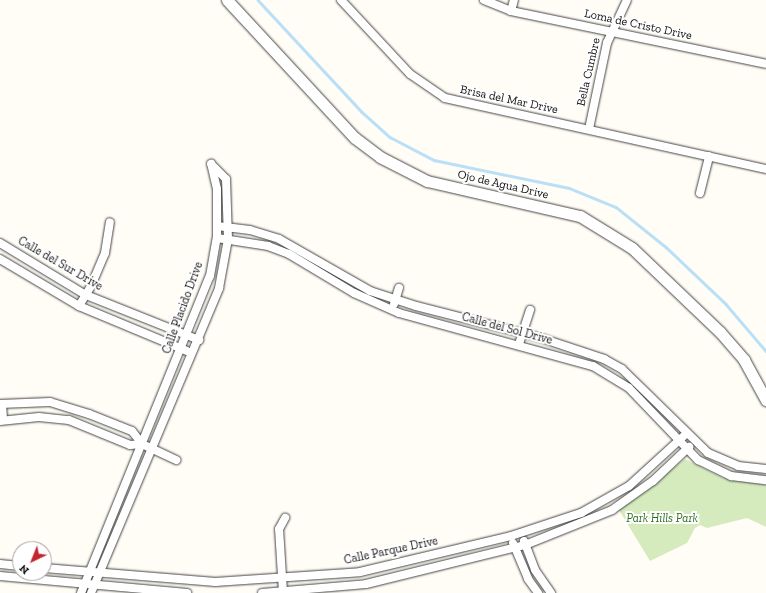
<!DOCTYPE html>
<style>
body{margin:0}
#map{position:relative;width:766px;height:593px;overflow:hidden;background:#fffdf5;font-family:"Zilla Slab",serif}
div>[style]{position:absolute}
.green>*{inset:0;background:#d5ebbd}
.stream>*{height:2.5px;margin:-1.25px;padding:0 1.25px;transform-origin:1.25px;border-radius:1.25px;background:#b9e0f7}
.roads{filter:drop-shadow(0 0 1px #444) drop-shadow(0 0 1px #444)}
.minor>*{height:8px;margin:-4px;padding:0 4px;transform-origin:4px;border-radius:4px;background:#fff}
.tertiary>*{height:11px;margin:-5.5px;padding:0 5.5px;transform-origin:5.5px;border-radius:5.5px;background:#fff}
span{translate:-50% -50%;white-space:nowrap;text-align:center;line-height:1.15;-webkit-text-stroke:4px #fff;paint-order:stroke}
.street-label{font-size:12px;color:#111}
.park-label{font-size:12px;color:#2f6b1f;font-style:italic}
.north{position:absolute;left:12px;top:541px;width:40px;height:40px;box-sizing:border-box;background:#fff;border:1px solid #a0a0a0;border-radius:50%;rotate:223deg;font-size:11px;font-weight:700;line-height:16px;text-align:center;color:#111}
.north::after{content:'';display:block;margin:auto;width:14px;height:18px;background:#c4262e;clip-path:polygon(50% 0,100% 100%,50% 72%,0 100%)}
</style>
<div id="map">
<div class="green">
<i style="clip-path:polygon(685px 459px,723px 478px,766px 485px,766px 527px,747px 518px,707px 528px,700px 525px,695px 528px,687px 543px,650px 561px,619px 510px)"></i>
</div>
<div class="stream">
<i style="left:258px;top:0;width:153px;rotate:47.1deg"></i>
<i style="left:362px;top:112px;width:38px;rotate:42deg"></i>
<i style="left:390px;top:137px;width:50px;rotate:27.6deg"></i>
<i style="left:434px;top:160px;width:138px;rotate:11.7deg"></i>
<i style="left:569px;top:188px;width:51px;rotate:22deg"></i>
<i style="left:616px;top:207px;width:64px;rotate:38.7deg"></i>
<i style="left:666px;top:247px;width:83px;rotate:43.5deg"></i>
<i style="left:726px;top:304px;width:62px;rotate:49.6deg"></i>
</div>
<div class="roads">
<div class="minor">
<i style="left:341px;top:0;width:101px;rotate:47deg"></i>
<i style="left:410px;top:74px;width:42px;rotate:34.4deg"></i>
<i style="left:445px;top:98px;width:329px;rotate:12.5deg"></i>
<i style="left:484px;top:0;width:29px;rotate:22deg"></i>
<i style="left:511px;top:11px;width:260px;rotate:11.7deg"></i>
<i style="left:511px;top:11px;width:11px;rotate:-75deg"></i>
<i style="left:589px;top:129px;width:88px;rotate:-78.2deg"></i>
<i style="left:607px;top:43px;width:47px;rotate:-65.1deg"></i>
<i style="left:700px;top:193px;width:38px;rotate:-76deg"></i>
<i style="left:217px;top:226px;width:33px;rotate:7deg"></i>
<i style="left:250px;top:230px;width:30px;rotate:17deg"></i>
<i style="left:279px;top:239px;width:105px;rotate:29.7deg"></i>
<i style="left:370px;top:291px;width:48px;rotate:18.1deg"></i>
<i style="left:416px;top:306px;width:126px;rotate:14.3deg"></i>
<i style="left:538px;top:337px;width:70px;rotate:18.4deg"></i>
<i style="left:604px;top:359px;width:21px;rotate:29deg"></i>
<i style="left:622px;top:369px;width:120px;rotate:44.3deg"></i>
<i style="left:708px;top:453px;width:33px;rotate:23deg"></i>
<i style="left:738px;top:466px;width:28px;rotate:6deg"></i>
<i style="left:217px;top:238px;width:52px;rotate:8.9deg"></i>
<i style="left:268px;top:246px;width:22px;rotate:21deg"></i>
<i style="left:289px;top:254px;width:76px;rotate:31deg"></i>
<i style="left:354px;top:293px;width:49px;rotate:24deg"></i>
<i style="left:399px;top:313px;width:201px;rotate:15.3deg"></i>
<i style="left:593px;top:366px;width:42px;rotate:31.4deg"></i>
<i style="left:629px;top:388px;width:100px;rotate:46.2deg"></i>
<i style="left:698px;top:460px;width:37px;rotate:26deg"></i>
<i style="left:731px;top:476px;width:35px;rotate:7deg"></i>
<i style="left:0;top:243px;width:100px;rotate:31.2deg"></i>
<i style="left:86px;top:295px;width:122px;rotate:21.7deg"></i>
<i style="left:0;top:259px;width:92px;rotate:30.7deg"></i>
<i style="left:79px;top:306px;width:117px;rotate:22.6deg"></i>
<i style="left:394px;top:304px;width:17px;rotate:-73deg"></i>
<i style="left:79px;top:306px;width:23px;rotate:-59deg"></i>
<i style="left:91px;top:286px;width:36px;rotate:-67deg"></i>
<i style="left:105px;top:253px;width:31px;rotate:-81deg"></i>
<i style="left:519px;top:344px;width:36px;rotate:-72deg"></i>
<i style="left:0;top:404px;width:50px;rotate:-2.3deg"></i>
<i style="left:50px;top:402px;width:41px;rotate:17.1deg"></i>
<i style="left:89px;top:414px;width:46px;rotate:21.6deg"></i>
<i style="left:132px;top:431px;width:16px;rotate:52deg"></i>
<i style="left:142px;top:444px;width:38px;rotate:25deg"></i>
<i style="left:2px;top:404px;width:16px;rotate:86deg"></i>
<i style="left:0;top:421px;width:39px;rotate:-6deg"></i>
<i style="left:39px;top:417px;width:30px;rotate:6deg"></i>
<i style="left:69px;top:420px;width:66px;rotate:22.3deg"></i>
<i style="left:130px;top:445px;width:12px;rotate:-5deg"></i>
<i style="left:524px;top:541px;width:31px;rotate:69deg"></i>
<i style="left:535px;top:570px;width:28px;rotate:55deg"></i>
<i style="left:513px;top:543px;width:39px;rotate:67deg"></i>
<i style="left:528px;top:579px;width:17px;rotate:54deg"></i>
<i style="left:0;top:564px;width:20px;rotate:6deg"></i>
<i style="left:44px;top:568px;width:172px;rotate:4.7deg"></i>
<i style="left:215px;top:582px;width:145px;rotate:-3.9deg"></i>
<i style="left:360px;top:572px;width:155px;rotate:-13.4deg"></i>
<i style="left:511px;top:536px;width:74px;rotate:-18.2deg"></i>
<i style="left:581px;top:513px;width:55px;rotate:-29.4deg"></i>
<i style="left:629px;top:486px;width:77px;rotate:-42.4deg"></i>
<i style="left:0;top:576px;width:188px;rotate:5.2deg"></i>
<i style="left:283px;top:592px;width:63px;rotate:-93.6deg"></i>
<i style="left:279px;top:529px;width:13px;rotate:-61deg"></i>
<i style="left:81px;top:593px;width:342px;rotate:-67.9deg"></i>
<i style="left:210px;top:276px;width:39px;rotate:-80deg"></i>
<i style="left:217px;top:238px;width:49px;rotate:-90deg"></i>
<i style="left:217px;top:189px;width:26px;rotate:-103deg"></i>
<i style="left:91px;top:593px;width:331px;rotate:-67.2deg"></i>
<i style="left:219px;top:288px;width:50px;rotate:-79.6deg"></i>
<i style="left:228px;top:239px;width:60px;rotate:-91.9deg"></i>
<i style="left:226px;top:179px;width:21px;rotate:-135deg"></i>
<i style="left:262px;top:593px;width:104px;rotate:-4.9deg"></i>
<i style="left:366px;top:584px;width:164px;rotate:-13.8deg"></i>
<i style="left:525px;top:545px;width:94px;rotate:-21.9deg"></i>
<i style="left:612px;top:510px;width:50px;rotate:-35.3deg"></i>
<i style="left:653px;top:481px;width:50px;rotate:-43.4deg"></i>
</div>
<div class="tertiary">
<i style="left:227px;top:0;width:188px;rotate:47.2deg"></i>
<i style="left:355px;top:138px;width:31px;rotate:37deg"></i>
<i style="left:380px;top:157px;width:53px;rotate:27.1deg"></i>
<i style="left:427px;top:181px;width:157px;rotate:12.9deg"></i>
<i style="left:580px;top:216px;width:61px;rotate:31.6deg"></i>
<i style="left:632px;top:248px;width:122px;rotate:43.7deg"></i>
<i style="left:720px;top:332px;width:37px;rotate:49deg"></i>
<i style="left:744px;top:360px;width:46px;rotate:61.2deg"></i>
</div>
</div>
<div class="street-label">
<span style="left:638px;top:25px;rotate:12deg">Loma de Cristo Drive</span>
<span style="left:589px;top:72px;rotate:-77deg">Bella Cumbre</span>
<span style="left:509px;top:100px;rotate:12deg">Brisa del Mar Drive</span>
<span style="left:503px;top:185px;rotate:13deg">Ojo de Agua Drive</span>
<span style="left:60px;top:264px;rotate:30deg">Calle del Sur Drive</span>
<span style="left:183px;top:308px;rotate:-70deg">Calle Placido Drive</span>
<span style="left:507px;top:329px;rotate:15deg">Calle del Sol Drive</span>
<span style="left:391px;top:551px;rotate:-12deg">Calle Parque Drive</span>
</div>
<div class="park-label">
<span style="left:662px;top:519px">Park Hills Park</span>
</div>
<div class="north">N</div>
</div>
